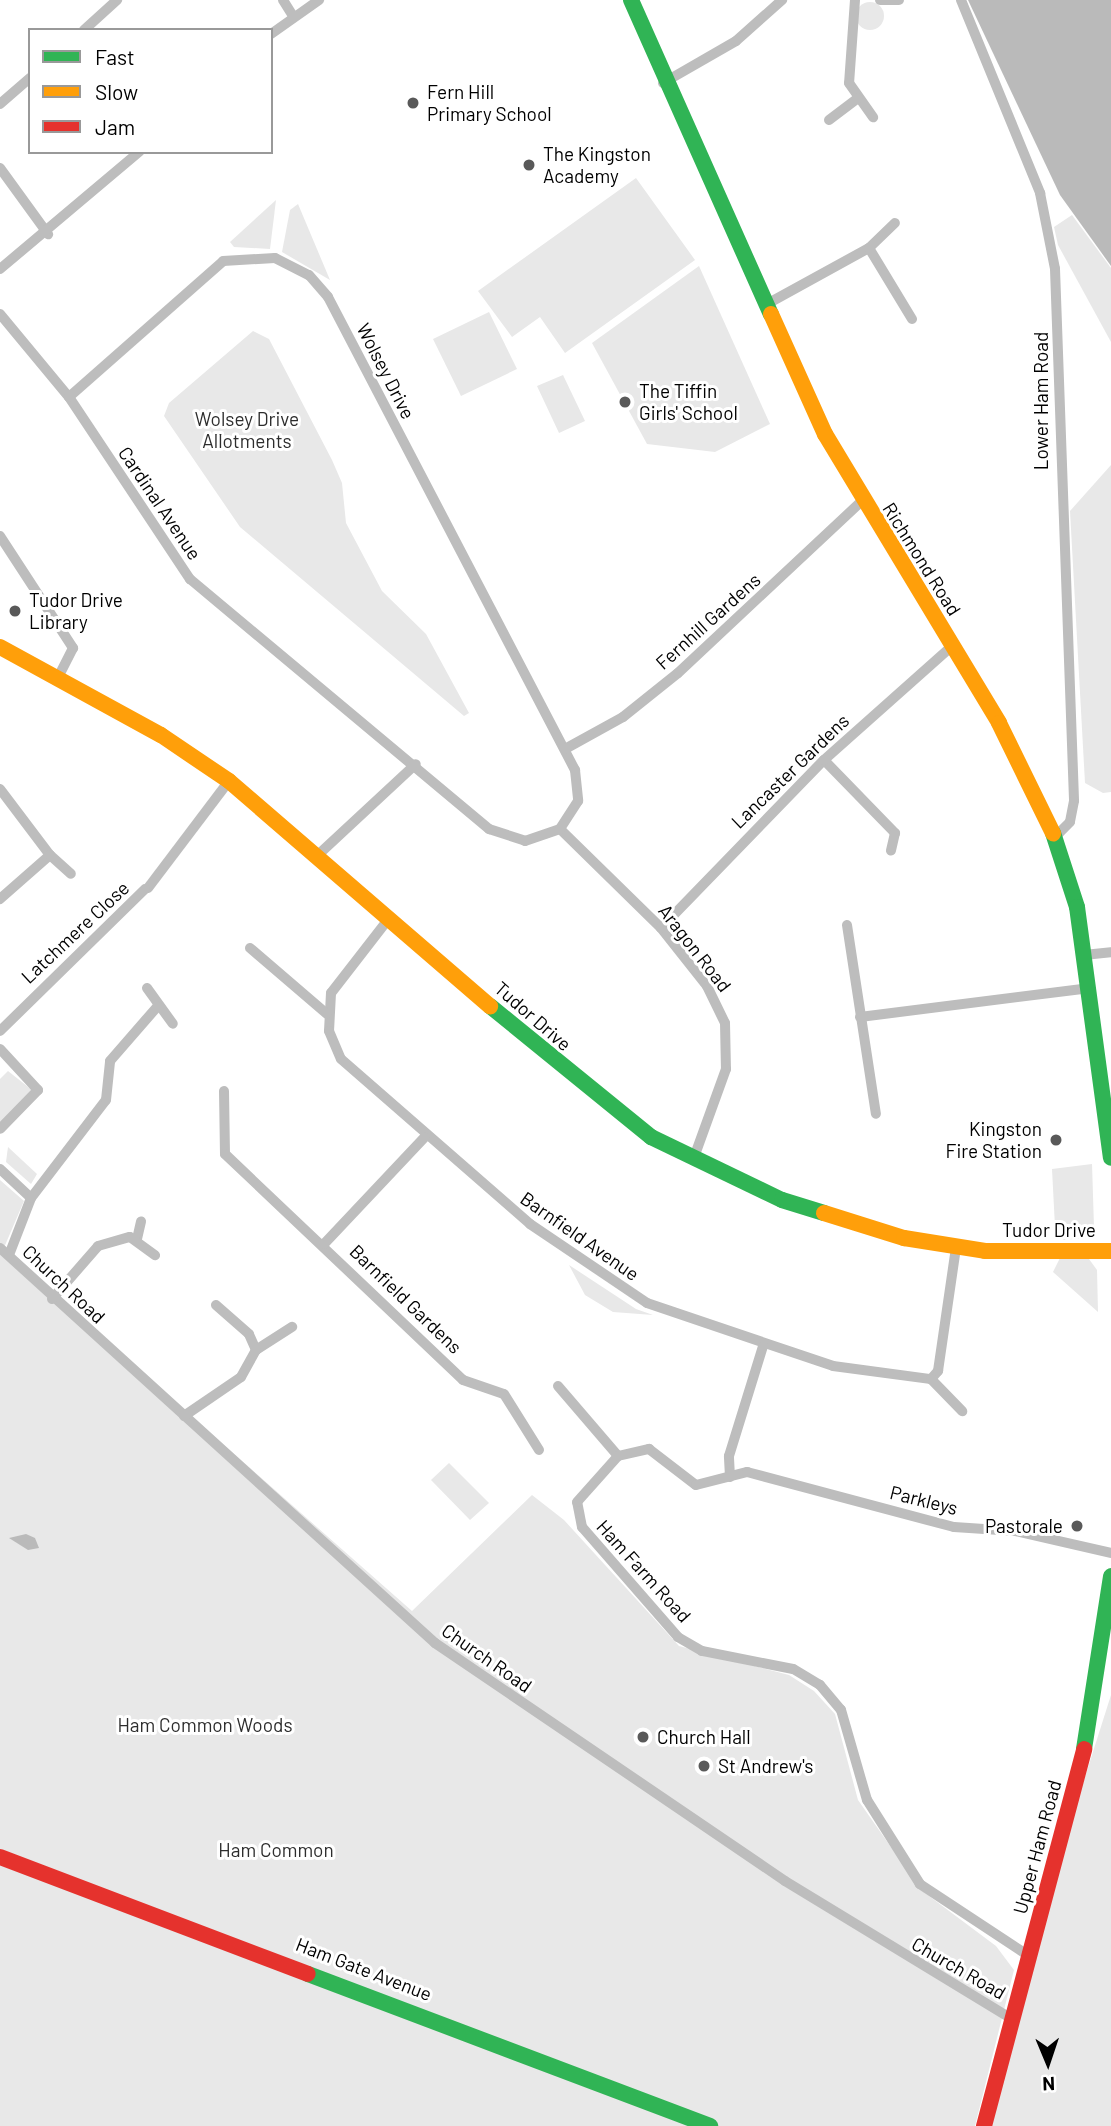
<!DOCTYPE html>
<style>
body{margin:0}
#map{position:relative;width:1111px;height:2126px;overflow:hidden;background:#fff;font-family:Barlow,sans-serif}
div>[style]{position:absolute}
.green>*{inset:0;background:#e8e8e8}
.round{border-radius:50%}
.water>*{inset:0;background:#bababa}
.street>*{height:10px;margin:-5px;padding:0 5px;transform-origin:5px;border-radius:5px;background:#bdbdbd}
.fast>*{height:16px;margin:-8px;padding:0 8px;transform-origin:8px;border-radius:8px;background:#30b455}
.slow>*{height:16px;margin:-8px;padding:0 8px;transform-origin:8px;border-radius:8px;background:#ff9f0a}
.jam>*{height:16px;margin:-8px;padding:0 8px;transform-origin:8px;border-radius:8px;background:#e5322d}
.dots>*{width:19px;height:19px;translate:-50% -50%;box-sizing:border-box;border:4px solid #fff;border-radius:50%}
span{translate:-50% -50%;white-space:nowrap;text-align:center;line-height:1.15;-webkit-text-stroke:6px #fff;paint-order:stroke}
.poi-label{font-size:19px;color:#000}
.left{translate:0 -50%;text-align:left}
.right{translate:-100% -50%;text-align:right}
.street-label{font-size:19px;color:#000}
.park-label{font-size:19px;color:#2d2d2d}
.legend{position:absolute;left:28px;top:28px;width:245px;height:126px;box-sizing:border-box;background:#fff;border:2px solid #999;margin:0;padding:9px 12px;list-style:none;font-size:21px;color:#000}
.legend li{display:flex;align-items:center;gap:14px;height:35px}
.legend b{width:35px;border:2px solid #999}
.north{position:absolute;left:1013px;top:2028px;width:70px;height:70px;-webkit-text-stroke:5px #fff;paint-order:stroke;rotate:178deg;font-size:19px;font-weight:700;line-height:28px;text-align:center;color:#000}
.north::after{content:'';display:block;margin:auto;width:24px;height:32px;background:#000;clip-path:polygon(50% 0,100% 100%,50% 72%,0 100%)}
</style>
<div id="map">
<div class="green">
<i class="round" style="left:856px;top:2px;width:28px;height:28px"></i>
<i style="clip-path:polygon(636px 178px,695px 260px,565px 353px,540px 317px,512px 337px,478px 291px)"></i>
<i style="clip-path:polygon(276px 200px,270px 249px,234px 247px,230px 242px)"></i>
<i style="clip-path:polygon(298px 204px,330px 280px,282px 252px,290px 210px)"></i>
<i style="clip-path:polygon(1072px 215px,1111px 268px,1111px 342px,1058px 245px,1054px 227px)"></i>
<i style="clip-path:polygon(699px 266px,770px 424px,715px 452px,647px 444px,592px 343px)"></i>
<i style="clip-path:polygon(489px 312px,517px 369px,461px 396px,433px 339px)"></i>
<i style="clip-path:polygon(253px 331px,269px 339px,332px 460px,342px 483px,346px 523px,382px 591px,426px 634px,469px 713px,464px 716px,240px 527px,164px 416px,169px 403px)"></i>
<i style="clip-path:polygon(563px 375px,585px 421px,559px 433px,537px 386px)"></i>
<i style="clip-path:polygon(1111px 465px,1111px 792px,1103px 793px,1085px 783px,1070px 511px)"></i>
<i style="clip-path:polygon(8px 1071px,32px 1090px,0 1125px,0 1079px)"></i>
<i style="clip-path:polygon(8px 1147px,37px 1174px,31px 1184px,6px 1162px)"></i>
<i style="clip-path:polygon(1092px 1164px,1094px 1228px,1085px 1238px,1063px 1240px,1055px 1227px,1052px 1169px)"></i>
<i style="clip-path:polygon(0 1180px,24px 1201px,3px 1250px,412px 1611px,532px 1495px,564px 1520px,679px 1646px,789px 1675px,814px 1691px,835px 1714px,858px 1800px,921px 1890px,996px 1946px,1014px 1970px,975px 2126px,0 2126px)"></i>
<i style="clip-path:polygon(1060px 1258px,1089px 1259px,1097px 1270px,1098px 1312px,1053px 1272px)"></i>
<i style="clip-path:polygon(569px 1265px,636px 1309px,653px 1315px,613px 1312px,585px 1295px)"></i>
<i style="clip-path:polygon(449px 1463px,489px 1503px,470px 1520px,431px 1480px)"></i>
<i style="clip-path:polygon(1111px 1695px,1111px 2126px,990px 2126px,1059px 1859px)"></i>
</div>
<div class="water">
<i style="clip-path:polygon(968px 0,1111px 0,1111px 266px,1060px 195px)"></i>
<i style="clip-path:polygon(26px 1534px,35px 1538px,39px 1548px,28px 1550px,9px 1538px)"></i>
</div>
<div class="street">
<i style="left:283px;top:0;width:19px;rotate:58deg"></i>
<i style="left:855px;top:0;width:83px;rotate:94.1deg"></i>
<i style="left:849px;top:83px;width:42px;rotate:54.8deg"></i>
<i style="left:880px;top:0;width:19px"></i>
<i style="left:961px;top:0;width:209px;rotate:67.7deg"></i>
<i style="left:1040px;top:193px;width:77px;rotate:78.8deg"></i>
<i style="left:1055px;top:269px;width:532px;rotate:87.95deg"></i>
<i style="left:1074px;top:801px;width:21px;rotate:101deg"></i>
<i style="left:1070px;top:822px;width:21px;rotate:135deg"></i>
<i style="left:84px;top:30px;width:45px;rotate:-42.3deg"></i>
<i style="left:271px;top:34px;width:59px;rotate:-35.3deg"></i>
<i style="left:663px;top:83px;width:84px;rotate:-29.9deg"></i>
<i style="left:736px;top:41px;width:62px;rotate:-41.7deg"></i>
<i style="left:0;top:104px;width:40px;rotate:-41deg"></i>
<i style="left:829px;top:120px;width:36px;rotate:-37deg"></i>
<i style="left:0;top:168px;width:82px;rotate:54deg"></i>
<i style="left:869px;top:248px;width:36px;rotate:-44deg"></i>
<i style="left:0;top:269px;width:182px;rotate:-40.1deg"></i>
<i style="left:767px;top:304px;width:116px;rotate:-28.8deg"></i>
<i style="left:869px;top:248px;width:83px;rotate:58.8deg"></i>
<i style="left:0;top:314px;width:108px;rotate:50.3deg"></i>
<i style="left:69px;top:397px;width:219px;rotate:56.4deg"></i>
<i style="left:190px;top:579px;width:390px;rotate:39.9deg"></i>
<i style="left:489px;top:829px;width:38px;rotate:18deg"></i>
<i style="left:525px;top:841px;width:37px;rotate:-19deg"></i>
<i style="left:560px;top:829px;width:141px;rotate:44.4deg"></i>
<i style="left:661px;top:928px;width:74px;rotate:51.6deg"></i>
<i style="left:707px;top:986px;width:41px;rotate:64.1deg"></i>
<i style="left:725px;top:1023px;width:46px;rotate:88.8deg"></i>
<i style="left:726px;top:1069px;width:97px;rotate:109.9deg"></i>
<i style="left:69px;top:397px;width:205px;rotate:-41.4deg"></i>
<i style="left:223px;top:261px;width:52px;rotate:-3.3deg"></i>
<i style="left:275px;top:258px;width:38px;rotate:27deg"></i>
<i style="left:309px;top:275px;width:29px;rotate:49deg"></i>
<i style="left:328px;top:297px;width:534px;rotate:62.43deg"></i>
<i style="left:575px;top:770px;width:31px;rotate:84deg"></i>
<i style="left:578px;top:801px;width:33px;rotate:123deg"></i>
<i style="left:0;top:536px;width:134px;rotate:56.9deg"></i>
<i style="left:73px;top:648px;width:33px;rotate:117deg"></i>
<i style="left:565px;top:749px;width:66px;rotate:-28.9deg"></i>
<i style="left:623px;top:717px;width:70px;rotate:-38.7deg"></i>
<i style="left:678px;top:673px;width:250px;rotate:-43.1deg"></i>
<i style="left:824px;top:760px;width:102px;rotate:45.8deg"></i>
<i style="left:895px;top:833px;width:18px;rotate:103deg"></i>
<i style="left:0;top:789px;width:83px;rotate:52.9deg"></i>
<i style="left:50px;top:855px;width:67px;rotate:138.7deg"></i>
<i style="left:319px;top:854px;width:132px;rotate:-42.9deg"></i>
<i style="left:50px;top:855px;width:28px;rotate:42deg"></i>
<i style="left:148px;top:888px;width:134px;rotate:-52.9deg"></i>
<i style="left:390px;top:917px;width:96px;rotate:127.8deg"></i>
<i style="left:331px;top:993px;width:38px;rotate:93deg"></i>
<i style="left:329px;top:1031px;width:30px;rotate:67deg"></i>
<i style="left:341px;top:1059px;width:251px;rotate:41.1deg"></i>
<i style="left:530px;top:1224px;width:141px;rotate:34deg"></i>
<i style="left:647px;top:1303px;width:196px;rotate:18.7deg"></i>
<i style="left:833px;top:1366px;width:99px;rotate:7.6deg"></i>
<i style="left:931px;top:1379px;width:11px;rotate:-49deg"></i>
<i style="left:938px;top:1371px;width:124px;rotate:-81.7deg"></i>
<i style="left:847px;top:925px;width:191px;rotate:81.3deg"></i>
<i style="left:661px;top:928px;width:234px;rotate:-45.9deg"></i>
<i style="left:824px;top:760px;width:170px;rotate:-41.7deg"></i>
<i style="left:250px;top:948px;width:101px;rotate:40.6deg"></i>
<i style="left:1084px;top:955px;width:27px;rotate:-6deg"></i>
<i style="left:147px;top:988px;width:44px;rotate:54.2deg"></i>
<i style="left:860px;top:1017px;width:230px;rotate:-7.2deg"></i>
<i style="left:0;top:1031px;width:203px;rotate:-44.4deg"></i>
<i style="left:0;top:1049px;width:56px;rotate:47.2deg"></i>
<i style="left:38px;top:1090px;width:54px;rotate:134.3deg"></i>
<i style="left:224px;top:1091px;width:63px;rotate:89.1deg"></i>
<i style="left:225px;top:1154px;width:328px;rotate:43.5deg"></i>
<i style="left:463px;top:1380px;width:43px;rotate:18.9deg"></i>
<i style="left:504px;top:1394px;width:66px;rotate:58deg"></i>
<i style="left:0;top:1169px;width:42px;rotate:43.1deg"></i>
<i style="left:137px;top:1239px;width:18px;rotate:-77deg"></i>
<i style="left:324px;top:1244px;width:146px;rotate:-46.7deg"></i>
<i style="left:0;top:1248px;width:588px;rotate:42.24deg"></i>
<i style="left:435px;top:1643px;width:423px;rotate:34.2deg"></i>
<i style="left:785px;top:1881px;width:266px;rotate:31.3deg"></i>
<i style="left:9px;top:1255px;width:61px;rotate:-68.9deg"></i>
<i style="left:31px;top:1198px;width:123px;rotate:-52.6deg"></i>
<i style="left:106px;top:1100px;width:39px;rotate:-84deg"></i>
<i style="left:110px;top:1061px;width:72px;rotate:-49deg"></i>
<i style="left:52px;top:1299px;width:70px;rotate:-49deg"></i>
<i style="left:98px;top:1246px;width:33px;rotate:-16deg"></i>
<i style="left:130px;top:1237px;width:31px;rotate:36deg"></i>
<i style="left:256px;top:1350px;width:43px;rotate:-32.6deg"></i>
<i style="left:931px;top:1379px;width:45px;rotate:45.9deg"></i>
<i style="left:558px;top:1386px;width:92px;rotate:49.4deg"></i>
<i style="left:184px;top:1416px;width:69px;rotate:-34.4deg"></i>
<i style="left:241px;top:1377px;width:31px;rotate:-61deg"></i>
<i style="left:256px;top:1350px;width:17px;rotate:-114deg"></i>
<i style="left:249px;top:1334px;width:44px;rotate:-138.7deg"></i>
<i style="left:730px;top:1477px;width:21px;rotate:-93deg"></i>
<i style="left:729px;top:1456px;width:115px;rotate:-72.8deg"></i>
<i style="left:1029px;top:1956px;width:131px;rotate:-146.6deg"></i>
<i style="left:920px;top:1884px;width:99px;rotate:-122.2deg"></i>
<i style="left:867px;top:1800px;width:94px;rotate:-106.1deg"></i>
<i style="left:841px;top:1710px;width:33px;rotate:-130deg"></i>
<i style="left:820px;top:1685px;width:31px;rotate:-149deg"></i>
<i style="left:793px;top:1669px;width:93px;rotate:-168.8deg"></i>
<i style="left:702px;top:1651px;width:28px;rotate:-150deg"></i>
<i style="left:678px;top:1637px;width:146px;rotate:-131.1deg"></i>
<i style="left:582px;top:1527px;width:25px;rotate:-101deg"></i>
<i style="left:577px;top:1502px;width:62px;rotate:-48.3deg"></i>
<i style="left:618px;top:1456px;width:32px;rotate:-13deg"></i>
<i style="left:649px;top:1449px;width:59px;rotate:37.5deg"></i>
<i style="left:696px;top:1485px;width:53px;rotate:-14.3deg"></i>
<i style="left:747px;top:1472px;width:214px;rotate:14.9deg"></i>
<i style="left:954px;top:1527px;width:61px;rotate:3.8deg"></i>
<i style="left:1015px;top:1531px;width:98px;rotate:12.9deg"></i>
</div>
<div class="fast">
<i style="left:631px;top:0;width:344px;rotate:66deg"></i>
<i style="left:1053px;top:833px;width:78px;rotate:72deg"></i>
<i style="left:1077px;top:907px;width:253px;rotate:82.3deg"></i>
<i style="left:490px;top:1006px;width:208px;rotate:39.1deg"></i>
<i style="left:651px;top:1137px;width:145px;rotate:25.7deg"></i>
<i style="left:782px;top:1200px;width:44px;rotate:17.2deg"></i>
<i style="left:1084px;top:1749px;width:175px;rotate:-81.1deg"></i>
<i style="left:308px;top:1974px;width:430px;rotate:20.7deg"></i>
</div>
<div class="slow">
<i style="left:771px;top:314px;width:132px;rotate:65.8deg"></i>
<i style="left:825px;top:434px;width:337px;rotate:58.9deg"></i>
<i style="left:999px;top:723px;width:123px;rotate:63.9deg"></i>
<i style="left:0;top:647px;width:183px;rotate:28.7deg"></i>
<i style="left:161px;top:735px;width:82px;rotate:34.1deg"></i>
<i style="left:229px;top:781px;width:345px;rotate:40.8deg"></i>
<i style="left:824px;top:1213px;width:84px;rotate:17.4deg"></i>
<i style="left:904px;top:1238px;width:82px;rotate:9.1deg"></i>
<i style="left:985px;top:1251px;width:126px"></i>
</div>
<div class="jam">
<i style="left:0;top:1857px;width:329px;rotate:20.8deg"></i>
<i style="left:984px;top:2126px;width:390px;rotate:-75.1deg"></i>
</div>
<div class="dots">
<i style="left:413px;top:103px;background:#595959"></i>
<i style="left:529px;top:165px;background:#595959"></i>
<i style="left:625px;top:402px;background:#595959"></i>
<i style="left:15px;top:611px;background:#595959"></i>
<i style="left:1056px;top:1140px;background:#595959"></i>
<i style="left:1077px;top:1526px;background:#595959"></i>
<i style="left:643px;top:1737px;background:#595959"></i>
<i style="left:704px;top:1766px;background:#595959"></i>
</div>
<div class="poi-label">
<span class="left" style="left:427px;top:103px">Fern Hill<br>Primary School</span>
<span class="left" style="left:543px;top:165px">The Kingston<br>Academy</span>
<span class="left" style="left:639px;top:402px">The Tiffin<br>Girls' School</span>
<span class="left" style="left:29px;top:611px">Tudor Drive<br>Library</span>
<span class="right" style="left:1042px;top:1140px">Kingston<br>Fire Station</span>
<span class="right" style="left:1063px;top:1526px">Pastorale</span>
<span class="left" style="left:657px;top:1737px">Church Hall</span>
<span class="left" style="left:718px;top:1766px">St Andrew's</span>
</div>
<div class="street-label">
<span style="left:386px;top:371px;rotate:63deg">Wolsey Drive</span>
<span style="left:1041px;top:401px;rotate:-90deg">Lower Ham Road</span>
<span style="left:160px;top:503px;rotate:56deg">Cardinal Avenue</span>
<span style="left:922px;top:559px;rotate:58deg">Richmond Road</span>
<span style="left:708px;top:621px;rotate:-42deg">Fernhill Gardens</span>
<span style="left:790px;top:771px;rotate:-44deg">Lancaster Gardens</span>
<span style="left:75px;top:932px;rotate:-43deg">Latchmere Close</span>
<span style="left:695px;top:948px;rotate:52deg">Aragon Road</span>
<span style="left:533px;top:1016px;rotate:41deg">Tudor Drive</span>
<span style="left:1049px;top:1230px">Tudor Drive</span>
<span style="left:580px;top:1236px;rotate:35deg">Barnfield Avenue</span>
<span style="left:64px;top:1284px;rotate:43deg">Church Road</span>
<span style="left:406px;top:1299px;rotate:44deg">Barnfield Gardens</span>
<span style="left:924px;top:1500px;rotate:14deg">Parkleys</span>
<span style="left:644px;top:1571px;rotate:48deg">Ham Farm Road</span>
<span style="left:487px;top:1658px;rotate:35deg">Church Road</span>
<span style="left:1037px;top:1847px;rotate:-75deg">Upper Ham Road</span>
<span style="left:959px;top:1968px;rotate:30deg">Church Road</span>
<span style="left:364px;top:1969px;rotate:21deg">Ham Gate Avenue</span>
</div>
<div class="park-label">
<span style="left:247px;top:430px">Wolsey Drive<br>Allotments</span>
<span style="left:205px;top:1725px">Ham Common Woods</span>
<span style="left:276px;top:1850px">Ham Common</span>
</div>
<ul class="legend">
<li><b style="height:9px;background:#30b455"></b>Fast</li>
<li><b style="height:9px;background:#ff9f0a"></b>Slow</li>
<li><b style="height:9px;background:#e5322d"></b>Jam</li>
</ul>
<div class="north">N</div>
</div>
